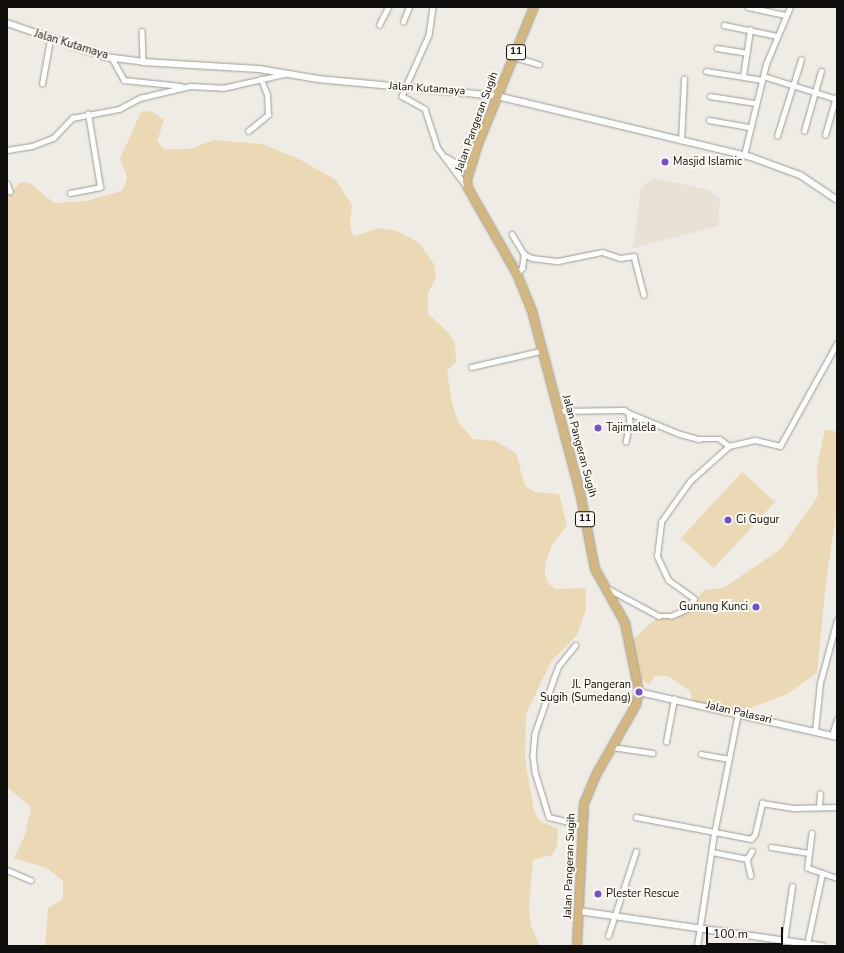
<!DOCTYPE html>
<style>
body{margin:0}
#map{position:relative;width:844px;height:953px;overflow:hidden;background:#efebe5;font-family:"Nunito Sans",sans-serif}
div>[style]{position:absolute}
.built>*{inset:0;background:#e8e1d4}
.green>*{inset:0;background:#ebd9b5}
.roads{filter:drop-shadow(0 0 1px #9e9b95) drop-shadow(0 0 1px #9e9b95)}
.minor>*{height:4.5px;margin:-2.25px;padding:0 2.25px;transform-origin:2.25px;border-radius:2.25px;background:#fff}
.tertiary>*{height:5.5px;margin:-2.75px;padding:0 2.75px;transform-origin:2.75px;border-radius:2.75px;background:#fff}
.secondary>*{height:6px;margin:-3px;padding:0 3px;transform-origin:3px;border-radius:3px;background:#fff}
.trunk>*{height:8px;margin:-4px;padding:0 4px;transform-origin:4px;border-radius:4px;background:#d4b77e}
.dots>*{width:11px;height:11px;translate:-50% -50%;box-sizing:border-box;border:2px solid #fcf9f3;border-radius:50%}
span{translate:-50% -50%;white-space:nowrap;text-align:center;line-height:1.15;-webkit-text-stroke:4px #fcf9f3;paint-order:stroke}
.shield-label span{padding:1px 3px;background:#fcf9f3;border:1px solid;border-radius:3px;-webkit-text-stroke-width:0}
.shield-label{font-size:10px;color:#100f0d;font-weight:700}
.street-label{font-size:11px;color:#100f0d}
.poi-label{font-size:11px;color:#100f0d}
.left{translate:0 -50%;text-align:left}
.right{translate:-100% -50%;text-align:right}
.frame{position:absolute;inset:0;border:8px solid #100f0d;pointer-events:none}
.scale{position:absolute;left:706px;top:927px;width:77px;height:18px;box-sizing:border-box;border:2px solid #100f0d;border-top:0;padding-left:5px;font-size:12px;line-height:14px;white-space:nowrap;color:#100f0d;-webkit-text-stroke:3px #fcf9f3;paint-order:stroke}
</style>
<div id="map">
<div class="built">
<i style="clip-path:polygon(653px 178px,709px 190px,720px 198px,718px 226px,633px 248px,641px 188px)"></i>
</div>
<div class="green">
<i style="clip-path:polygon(151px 111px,164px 120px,157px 141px,164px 149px,190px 149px,214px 140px,262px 144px,299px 159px,336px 180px,352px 205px,350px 225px,352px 234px,356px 236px,379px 228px,397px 231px,418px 242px,434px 264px,436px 278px,428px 293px,428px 314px,447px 331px,455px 343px,456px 362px,447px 371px,452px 403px,458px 422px,473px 439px,496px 441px,516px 453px,525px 486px,535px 492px,559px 494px,567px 525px,552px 545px,545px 564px,545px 574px,548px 583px,555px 589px,586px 588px,586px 609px,577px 635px,551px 662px,526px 714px,525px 759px,534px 811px,541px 822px,558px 828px,557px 846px,552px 855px,533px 860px,529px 906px,531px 926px,540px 946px,45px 946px,48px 908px,63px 899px,63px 881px,47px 868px,14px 858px,25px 835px,31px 807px,7px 787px,7px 196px,21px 182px,30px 183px,53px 202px,58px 203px,86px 201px,121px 191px,124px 187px,127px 177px,120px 159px,141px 112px)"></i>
<i style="clip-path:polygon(825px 429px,837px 432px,837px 508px,826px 582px,817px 673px,787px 694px,738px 713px,693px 702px,690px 691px,668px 676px,655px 676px,649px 685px,634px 673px,629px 643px,659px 616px,682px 611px,695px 602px,704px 590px,723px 588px,781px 549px,818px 496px,817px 467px)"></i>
<i style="clip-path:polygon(742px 472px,775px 502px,714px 568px,681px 538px)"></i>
</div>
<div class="roads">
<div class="minor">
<i style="left:433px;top:7px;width:28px;rotate:98deg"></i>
<i style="left:429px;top:35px;width:67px;rotate:113.9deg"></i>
<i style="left:402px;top:96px;width:26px;rotate:29deg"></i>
<i style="left:425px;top:109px;width:40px;rotate:72deg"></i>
<i style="left:437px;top:147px;width:50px;rotate:53.1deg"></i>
<i style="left:748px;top:7px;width:39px;rotate:12deg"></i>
<i style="left:403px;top:22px;width:16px;rotate:-68deg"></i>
<i style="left:379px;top:25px;width:20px;rotate:-63deg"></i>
<i style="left:724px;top:25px;width:54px;rotate:11.7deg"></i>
<i style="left:142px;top:31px;width:31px;rotate:88deg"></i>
<i style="left:717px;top:48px;width:30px;rotate:9deg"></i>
<i style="left:514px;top:57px;width:26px;rotate:16deg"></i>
<i style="left:112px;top:58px;width:25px;rotate:61deg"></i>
<i style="left:124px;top:80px;width:57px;rotate:6deg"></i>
<i style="left:706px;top:71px;width:57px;rotate:9.1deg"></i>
<i style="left:743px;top:76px;width:47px;rotate:-81.3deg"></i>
<i style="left:763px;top:76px;width:73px;rotate:17.4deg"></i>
<i style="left:833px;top:98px;width:4px;rotate:-14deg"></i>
<i style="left:42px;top:84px;width:45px;rotate:-79.7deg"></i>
<i style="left:710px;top:96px;width:46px;rotate:8.8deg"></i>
<i style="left:709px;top:120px;width:40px;rotate:10deg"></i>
<i style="left:248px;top:131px;width:26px;rotate:-39deg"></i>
<i style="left:268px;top:115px;width:20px;rotate:-93deg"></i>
<i style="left:267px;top:95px;width:17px;rotate:-111deg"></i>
<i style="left:804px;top:131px;width:62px;rotate:-74.2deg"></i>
<i style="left:825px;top:135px;width:37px;rotate:-74deg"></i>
<i style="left:777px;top:136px;width:80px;rotate:-72.5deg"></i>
<i style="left:681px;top:141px;width:62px;rotate:-87.2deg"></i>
<i style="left:7px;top:150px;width:25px;rotate:-9deg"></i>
<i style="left:32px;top:146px;width:22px;rotate:-21deg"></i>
<i style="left:53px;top:138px;width:28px;rotate:-46deg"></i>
<i style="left:72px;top:118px;width:48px;rotate:-10.8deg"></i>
<i style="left:119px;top:109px;width:24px;rotate:-28deg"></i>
<i style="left:140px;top:98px;width:51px;rotate:-13.5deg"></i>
<i style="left:190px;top:86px;width:33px;rotate:3deg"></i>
<i style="left:223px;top:88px;width:63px;rotate:-12.9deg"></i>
<i style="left:744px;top:155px;width:94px;rotate:-76.4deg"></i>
<i style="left:766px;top:64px;width:62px;rotate:-67.2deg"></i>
<i style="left:446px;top:157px;width:20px;rotate:30deg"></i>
<i style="left:463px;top:167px;width:7px;rotate:-8deg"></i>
<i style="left:7px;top:183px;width:9px;rotate:69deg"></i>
<i style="left:70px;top:193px;width:31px;rotate:-11deg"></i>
<i style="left:100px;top:187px;width:74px;rotate:-99.3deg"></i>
<i style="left:512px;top:234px;width:23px;rotate:59deg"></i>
<i style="left:517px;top:274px;width:8px;rotate:-50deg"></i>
<i style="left:522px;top:268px;width:14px;rotate:-82deg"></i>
<i style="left:524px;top:254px;width:9px;rotate:27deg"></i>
<i style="left:532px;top:258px;width:26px;rotate:7deg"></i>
<i style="left:558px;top:261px;width:45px;rotate:-11.6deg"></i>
<i style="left:602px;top:252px;width:19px;rotate:18deg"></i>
<i style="left:620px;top:258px;width:14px;rotate:-8deg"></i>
<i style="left:634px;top:256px;width:40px;rotate:75.6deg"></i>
<i style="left:471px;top:367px;width:72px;rotate:-12.9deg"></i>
<i style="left:558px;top:411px;width:66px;rotate:-0.9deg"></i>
<i style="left:624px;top:410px;width:6px;rotate:31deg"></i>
<i style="left:629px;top:413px;width:9px;rotate:84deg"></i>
<i style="left:630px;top:422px;width:20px;rotate:101deg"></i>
<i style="left:629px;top:413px;width:55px;rotate:22.4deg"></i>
<i style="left:680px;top:434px;width:20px;rotate:15deg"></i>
<i style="left:699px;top:439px;width:21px"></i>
<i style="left:720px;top:439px;width:11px;rotate:38deg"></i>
<i style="left:607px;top:588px;width:59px;rotate:28.3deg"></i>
<i style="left:659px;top:616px;width:12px"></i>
<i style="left:671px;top:616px;width:17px;rotate:-24deg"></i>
<i style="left:687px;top:609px;width:12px;rotate:-55deg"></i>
<i style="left:694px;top:599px;width:32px;rotate:-144deg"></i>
<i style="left:668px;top:580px;width:26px;rotate:-115deg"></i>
<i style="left:657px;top:556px;width:34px;rotate:-83deg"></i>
<i style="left:661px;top:522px;width:50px;rotate:-54.7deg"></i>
<i style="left:690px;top:481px;width:52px;rotate:-41.9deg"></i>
<i style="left:729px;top:446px;width:27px;rotate:-13deg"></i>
<i style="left:755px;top:440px;width:26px;rotate:13deg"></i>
<i style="left:780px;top:446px;width:118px;rotate:-61deg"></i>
<i style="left:576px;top:645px;width:27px;rotate:129deg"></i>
<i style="left:559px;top:666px;width:14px;rotate:111deg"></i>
<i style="left:554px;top:679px;width:58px;rotate:109.1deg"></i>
<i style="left:535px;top:734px;width:21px;rotate:95deg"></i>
<i style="left:533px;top:755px;width:17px;rotate:83deg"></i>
<i style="left:535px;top:772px;width:47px;rotate:72.7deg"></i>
<i style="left:549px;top:817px;width:34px;rotate:14deg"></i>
<i style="left:815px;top:731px;width:48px;rotate:-84.1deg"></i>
<i style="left:820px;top:683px;width:65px;rotate:-74.9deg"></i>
<i style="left:832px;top:735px;width:16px;rotate:-72deg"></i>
<i style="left:666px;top:742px;width:44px;rotate:-79.5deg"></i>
<i style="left:612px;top:747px;width:41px;rotate:8.3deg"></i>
<i style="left:701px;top:754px;width:27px;rotate:10deg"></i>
<i style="left:819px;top:807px;width:13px;rotate:-86deg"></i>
<i style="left:636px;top:817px;width:117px;rotate:10.8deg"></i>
<i style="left:751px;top:839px;width:6px;rotate:-51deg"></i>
<i style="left:755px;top:834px;width:32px;rotate:-77deg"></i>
<i style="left:762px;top:803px;width:33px;rotate:9deg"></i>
<i style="left:795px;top:808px;width:42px;rotate:-1.4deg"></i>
<i style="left:812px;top:833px;width:35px;rotate:97deg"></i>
<i style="left:808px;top:868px;width:31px;rotate:19deg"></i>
<i style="left:771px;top:847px;width:38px;rotate:9deg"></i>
<i style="left:712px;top:852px;width:36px;rotate:11deg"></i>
<i style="left:747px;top:859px;width:17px;rotate:77deg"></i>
<i style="left:747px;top:859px;width:9px;rotate:-58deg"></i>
<i style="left:7px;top:870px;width:26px;rotate:23deg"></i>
<i style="left:608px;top:936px;width:89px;rotate:-71.8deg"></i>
<i style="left:784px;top:941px;width:55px;rotate:-81.6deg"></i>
<i style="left:807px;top:944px;width:72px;rotate:-77.9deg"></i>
<i style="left:697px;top:946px;width:113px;rotate:-81.4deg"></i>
<i style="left:714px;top:834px;width:123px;rotate:-78.8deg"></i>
</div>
<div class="tertiary">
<i style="left:639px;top:692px;width:203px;rotate:12.8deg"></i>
<i style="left:579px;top:911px;width:246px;rotate:8.2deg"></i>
</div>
<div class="secondary">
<i style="left:7px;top:23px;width:104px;rotate:19.1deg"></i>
<i style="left:105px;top:57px;width:38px;rotate:7deg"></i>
<i style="left:143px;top:62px;width:116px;rotate:3.5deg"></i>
<i style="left:259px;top:69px;width:60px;rotate:9.6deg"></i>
<i style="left:318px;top:79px;width:180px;rotate:5.4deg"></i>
<i style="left:497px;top:96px;width:261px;rotate:13.5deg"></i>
<i style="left:751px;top:157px;width:52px;rotate:20.2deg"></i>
<i style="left:800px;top:175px;width:45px;rotate:34deg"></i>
</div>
<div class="trunk">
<i style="left:534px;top:7px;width:148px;rotate:112.2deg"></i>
<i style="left:478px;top:144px;width:38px;rotate:107deg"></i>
<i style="left:467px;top:180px;width:8px;rotate:83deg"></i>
<i style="left:468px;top:188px;width:99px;rotate:60.3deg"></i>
<i style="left:517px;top:274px;width:40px;rotate:68deg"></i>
<i style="left:532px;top:311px;width:192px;rotate:75.2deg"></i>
<i style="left:581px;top:497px;width:73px;rotate:79deg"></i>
<i style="left:595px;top:569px;width:62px;rotate:60.9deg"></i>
<i style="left:625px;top:623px;width:70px;rotate:78.5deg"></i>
<i style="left:639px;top:692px;width:13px;rotate:103deg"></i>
<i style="left:636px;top:705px;width:78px;rotate:119.8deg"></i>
<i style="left:597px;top:773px;width:33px;rotate:113deg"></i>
<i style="left:584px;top:803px;width:143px;rotate:92.8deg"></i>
</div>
</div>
<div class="dots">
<i style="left:665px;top:162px;background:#7450c9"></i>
<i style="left:598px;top:428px;background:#7450c9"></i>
<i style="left:728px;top:520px;background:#7450c9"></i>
<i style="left:756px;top:607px;background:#7450c9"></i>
<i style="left:639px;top:692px;background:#7450c9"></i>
<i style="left:598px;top:894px;background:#7450c9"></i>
</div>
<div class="shield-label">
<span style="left:516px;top:52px">11</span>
<span style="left:585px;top:519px">11</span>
</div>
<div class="street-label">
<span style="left:71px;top:45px;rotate:17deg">Jalan Kutamaya</span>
<span style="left:427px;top:89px;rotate:4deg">Jalan Kutamaya</span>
<span style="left:477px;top:122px;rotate:-70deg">Jalan Pangeran Sugih</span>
<span style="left:579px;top:446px;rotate:75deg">Jalan Pangeran Sugih</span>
<span style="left:739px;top:713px;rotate:13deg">Jalan Palasari</span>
<span style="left:570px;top:866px;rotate:-88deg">Jalan Pangeran Sugih</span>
</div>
<div class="poi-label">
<span class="left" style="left:673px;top:162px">Masjid Islamic</span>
<span class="left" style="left:606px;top:428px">Tajimalela</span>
<span class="left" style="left:736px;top:520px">Ci Gugur</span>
<span class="right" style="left:748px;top:607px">Gunung Kunci</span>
<span class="right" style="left:631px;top:692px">Jl. Pangeran<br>Sugih (Sumedang)</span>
<span class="left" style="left:606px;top:894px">Plester Rescue</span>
</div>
<div class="frame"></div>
<div class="scale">100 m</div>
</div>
